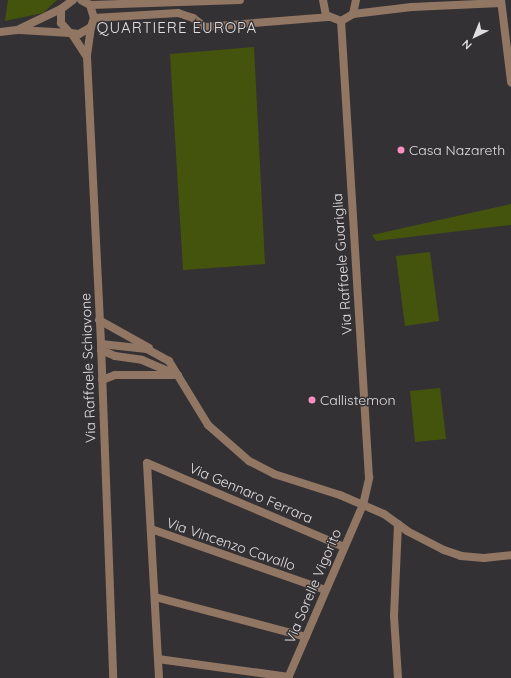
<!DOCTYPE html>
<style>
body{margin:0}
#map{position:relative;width:511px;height:678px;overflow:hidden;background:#343134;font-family:Quicksand,sans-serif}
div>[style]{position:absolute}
.green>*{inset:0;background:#45540d}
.minor>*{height:8px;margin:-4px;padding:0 4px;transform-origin:4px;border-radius:4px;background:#917663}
.tertiary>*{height:8px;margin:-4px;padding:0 4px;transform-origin:4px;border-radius:4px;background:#917663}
.dots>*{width:11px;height:11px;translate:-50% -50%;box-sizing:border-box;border:2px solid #343134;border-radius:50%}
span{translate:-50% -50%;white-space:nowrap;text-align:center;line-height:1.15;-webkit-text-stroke:3px #343134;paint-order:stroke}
.poi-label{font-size:14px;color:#e0dee0}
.left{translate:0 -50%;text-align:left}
.street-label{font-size:14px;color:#e0dee0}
.neighbourhood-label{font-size:15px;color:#e0dee0;letter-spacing:1px}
.north{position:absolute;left:455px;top:16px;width:40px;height:40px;-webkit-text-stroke:3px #343134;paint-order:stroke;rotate:223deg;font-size:11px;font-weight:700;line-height:16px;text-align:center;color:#e0dee0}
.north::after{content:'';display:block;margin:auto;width:14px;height:18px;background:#e0dee0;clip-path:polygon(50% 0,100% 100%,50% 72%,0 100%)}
</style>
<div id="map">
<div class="green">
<i style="clip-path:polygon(8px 0,57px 0,43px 13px,5px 21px)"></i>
<i style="clip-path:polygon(254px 47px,265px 264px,183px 270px,170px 54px)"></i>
<i style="clip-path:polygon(511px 204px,511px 225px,376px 241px,372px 235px)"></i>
<i style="clip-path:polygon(430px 252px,439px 321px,405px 326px,396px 256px)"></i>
<i style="clip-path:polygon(440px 388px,446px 439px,415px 442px,410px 391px)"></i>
</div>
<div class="minor">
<i style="left:73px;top:0;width:15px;rotate:143deg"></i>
<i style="left:61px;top:9px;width:14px;rotate:90deg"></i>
<i style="left:61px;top:23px;width:13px;rotate:48deg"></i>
<i style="left:70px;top:33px;width:9px;rotate:6deg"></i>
<i style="left:79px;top:34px;width:14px;rotate:-30deg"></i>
<i style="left:91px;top:27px;width:9px;rotate:-72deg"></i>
<i style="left:94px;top:18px;width:14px;rotate:-107deg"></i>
<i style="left:90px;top:5px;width:10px;rotate:-151deg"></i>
<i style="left:323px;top:0;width:15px;rotate:79deg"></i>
<i style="left:326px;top:15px;width:16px;rotate:22deg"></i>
<i style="left:341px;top:21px;width:14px;rotate:-30deg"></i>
<i style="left:353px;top:14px;width:14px;rotate:-78deg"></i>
<i style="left:90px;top:5px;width:150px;rotate:-1.9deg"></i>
<i style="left:353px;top:14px;width:59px;rotate:-6.8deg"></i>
<i style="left:412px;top:7px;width:89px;rotate:-2.6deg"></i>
<i style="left:94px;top:18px;width:84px;rotate:-3.4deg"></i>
<i style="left:178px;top:13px;width:16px;rotate:18deg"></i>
<i style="left:193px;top:18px;width:15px;rotate:37deg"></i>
<i style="left:205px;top:27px;width:123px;rotate:-4.6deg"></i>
<i style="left:91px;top:27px;width:30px;rotate:98deg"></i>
<i style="left:87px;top:57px;width:287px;rotate:87.2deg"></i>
<i style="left:101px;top:344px;width:334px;rotate:87.9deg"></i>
<i style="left:20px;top:30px;width:50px;rotate:3.4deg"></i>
<i style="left:0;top:32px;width:17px;rotate:-7deg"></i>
<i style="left:17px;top:30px;width:49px;rotate:-25.5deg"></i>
<i style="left:72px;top:34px;width:27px;rotate:57deg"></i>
<i style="left:99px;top:320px;width:57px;rotate:29.2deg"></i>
<i style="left:101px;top:344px;width:46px;rotate:6.2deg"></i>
<i style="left:147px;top:349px;width:25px;rotate:29deg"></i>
<i style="left:169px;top:361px;width:75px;rotate:58.6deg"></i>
<i style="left:208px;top:425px;width:55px;rotate:41.3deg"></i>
<i style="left:249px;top:461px;width:28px;rotate:27deg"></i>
<i style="left:274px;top:474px;width:69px;rotate:17.7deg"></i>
<i style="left:340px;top:495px;width:48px;rotate:23.4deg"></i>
<i style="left:384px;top:514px;width:29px;rotate:36deg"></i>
<i style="left:407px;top:531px;width:42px;rotate:27.2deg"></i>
<i style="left:444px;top:550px;width:18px;rotate:19deg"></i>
<i style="left:461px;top:556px;width:23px;rotate:5deg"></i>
<i style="left:484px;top:558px;width:27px;rotate:-6deg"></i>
<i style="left:101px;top:350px;width:15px;rotate:23deg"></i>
<i style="left:115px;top:356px;width:27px;rotate:8deg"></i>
<i style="left:142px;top:360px;width:39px;rotate:23deg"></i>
<i style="left:102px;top:380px;width:14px;rotate:-21deg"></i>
<i style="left:115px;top:375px;width:58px"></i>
<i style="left:398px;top:524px;width:92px;rotate:92.5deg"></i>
<i style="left:394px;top:616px;width:62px;rotate:86.3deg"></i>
<i style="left:151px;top:529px;width:184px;rotate:19.3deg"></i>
<i style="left:155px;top:597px;width:156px;rotate:14.8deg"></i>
<i style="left:158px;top:659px;width:132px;rotate:7.8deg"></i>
<i style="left:159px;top:678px;width:215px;rotate:-93.2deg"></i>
<i style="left:147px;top:463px;width:214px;rotate:23.1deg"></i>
<i style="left:288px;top:678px;width:189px;rotate:-66.6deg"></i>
<i style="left:363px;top:505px;width:28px;rotate:-77deg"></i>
<i style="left:369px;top:478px;width:458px;rotate:-93.5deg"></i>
</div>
<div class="tertiary">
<i style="left:501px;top:0;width:83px;rotate:83deg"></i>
</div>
<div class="dots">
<i style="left:401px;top:150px;background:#fd8ec0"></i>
<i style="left:312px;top:400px;background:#fd8ec0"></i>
</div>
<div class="poi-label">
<span class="left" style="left:409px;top:150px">Casa Nazareth</span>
<span class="left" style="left:320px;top:400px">Callistemon</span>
</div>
<div class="street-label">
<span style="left:342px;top:264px;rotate:-94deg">Via Raffaele Guariglia</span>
<span style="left:88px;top:368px;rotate:-92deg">Via Raffaele Schiavone</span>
<span style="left:251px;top:493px;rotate:23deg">Via Gennaro Ferrara</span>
<span style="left:231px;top:544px;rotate:19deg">Via Vincenzo Cavallo</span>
<span style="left:313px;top:586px;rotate:-67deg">Via Sorelle Vigorito</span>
</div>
<div class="neighbourhood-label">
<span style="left:177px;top:28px">QUARTIERE EUROPA</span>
</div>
<div class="north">N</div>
</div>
